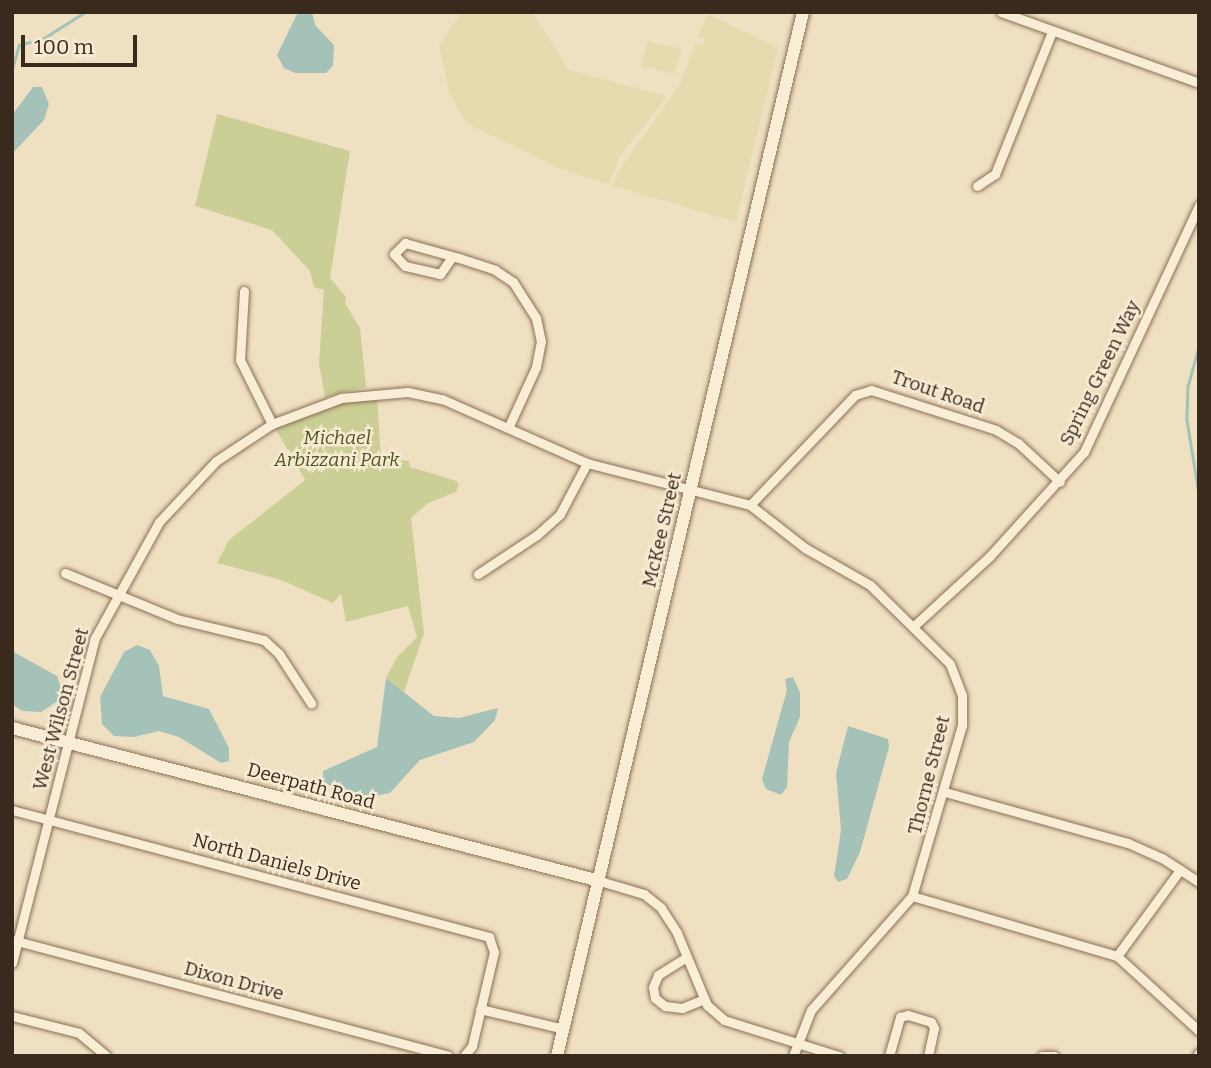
<!DOCTYPE html>
<style>
body{margin:0}
#map{position:relative;width:1211px;height:1068px;overflow:hidden;background:#f0e0c2;font-family:Bitter,serif}
div>[style]{position:absolute}
.farmland>*{inset:0;background:#e6daaf}
.green>*{inset:0;background:#cbcf95}
.water>*{inset:0;background:#a4c2b8}
.stream>*{height:2.5px;margin:-1.25px;padding:0 1.25px;transform-origin:1.25px;border-radius:1.25px;background:#a4c2b8}
.roads{filter:drop-shadow(0 0 2px #8b7058) drop-shadow(0 0 2px #8b7058)}
.street>*{height:9px;margin:-4.5px;padding:0 4.5px;transform-origin:4.5px;border-radius:4.5px;background:#faedd6}
.secondary>*{height:12px;margin:-6px;padding:0 6px;transform-origin:6px;border-radius:6px;background:#faedd6}
span{translate:-50% -50%;white-space:nowrap;text-align:center;line-height:1.15;-webkit-text-stroke:5px #f7ead2;paint-order:stroke}
.street-label{font-size:19px;color:#3a291d}
.park-label{font-size:19px;color:#4d5723;font-style:italic}
.frame{position:absolute;inset:0;border:14px solid #3a291d;pointer-events:none}
.scale{position:absolute;left:21px;top:35px;width:116px;height:32px;box-sizing:border-box;border:4px solid #3a291d;border-top:0;padding-left:9px;font-size:21px;line-height:24px;white-space:nowrap;color:#3a291d;-webkit-text-stroke:5px #f7ead2;paint-order:stroke}
</style>
<div id="map">
<div class="farmland">
<i style="clip-path:polygon(462px 12px,532px 12px,569px 70px,667px 96px,620px 156px,609px 184px,563px 170px,466px 123px,450px 95px,439px 46px)"></i>
<i style="clip-path:polygon(708px 14px,778px 48px,736px 222px,613px 186px,622px 166px,680px 85px,695px 43px,703px 45px,705px 39px,697px 37px)"></i>
<i style="clip-path:polygon(647px 41px,681px 49px,675px 74px,641px 66px)"></i>
</div>
<div class="green">
<i style="clip-path:polygon(217px 114px,350px 151px,330px 278px,346px 297px,345px 303px,360px 328px,366px 387px,325px 397px,319px 363px,324px 290px,314px 287px,310px 271px,272px 230px,195px 206px)"></i>
<i style="clip-path:polygon(377px 396px,381px 459px,409px 461px,410px 467px,457px 481px,459px 485px,456px 492px,428px 503px,411px 518px,424px 633px,404px 692px,386px 678px,397px 657px,417px 637px,408px 606px,346px 622px,341px 594px,333px 603px,281px 580px,217px 563px,229px 540px,305px 480px,275px 428px,344px 401px)"></i>
</div>
<div class="water">
<i style="clip-path:polygon(298px 12px,312px 12px,315px 25px,334px 45px,333px 66px,326px 73px,295px 73px,284px 68px,277px 55px)"></i>
<i style="clip-path:polygon(33px 87px,42px 87px,49px 104px,44px 120px,12px 154px,12px 115px)"></i>
<i style="clip-path:polygon(137px 645px,150px 650px,159px 666px,163px 696px,209px 709px,229px 748px,229px 761px,221px 763px,179px 737px,159px 731px,134px 737px,114px 736px,102px 724px,100px 697px,124px 652px)"></i>
<i style="clip-path:polygon(12px 651px,57px 676px,61px 688px,58px 701px,41px 712px,22px 711px,12px 704px)"></i>
<i style="clip-path:polygon(793px 677px,800px 693px,800px 717px,789px 742px,787px 787px,781px 795px,766px 789px,762px 779px,787px 690px,785px 679px)"></i>
<i style="clip-path:polygon(386px 678px,434px 716px,459px 718px,498px 708px,495px 720px,474px 742px,420px 760px,390px 793px,373px 796px,340px 792px,323px 781px,323px 771px,377px 747px)"></i>
<i style="clip-path:polygon(848px 726px,888px 739px,889px 747px,860px 852px,847px 879px,838px 882px,834px 876px,841px 830px,836px 773px)"></i>
</div>
<div class="stream">
<i style="left:12px;top:69px;width:25px;rotate:-74deg"></i>
<i style="left:19px;top:45px;width:26px;rotate:-16deg"></i>
<i style="left:44px;top:38px;width:49px;rotate:-32.4deg"></i>
<i style="left:1199px;top:347px;width:41px;rotate:105.4deg"></i>
<i style="left:1188px;top:387px;width:33px;rotate:92deg"></i>
<i style="left:1187px;top:420px;width:75px;rotate:80.8deg"></i>
</div>
<div class="roads">
<div class="street">
<i style="left:1001px;top:12px;width:210px;rotate:19.7deg"></i>
<i style="left:977px;top:186px;width:22px;rotate:-34deg"></i>
<i style="left:995px;top:174px;width:151px;rotate:-68.2deg"></i>
<i style="left:452px;top:257px;width:21px;rotate:125deg"></i>
<i style="left:440px;top:274px;width:36px;rotate:-167deg"></i>
<i style="left:405px;top:266px;width:16px;rotate:-133deg"></i>
<i style="left:394px;top:254px;width:16px;rotate:-45deg"></i>
<i style="left:405px;top:243px;width:56px;rotate:15.5deg"></i>
<i style="left:459px;top:258px;width:38px;rotate:18deg"></i>
<i style="left:495px;top:270px;width:22px;rotate:34deg"></i>
<i style="left:513px;top:282px;width:43px;rotate:57.4deg"></i>
<i style="left:536px;top:318px;width:24px;rotate:78deg"></i>
<i style="left:541px;top:341px;width:26px;rotate:101deg"></i>
<i style="left:536px;top:367px;width:65px;rotate:114.6deg"></i>
<i style="left:244px;top:291px;width:69px;rotate:93.3deg"></i>
<i style="left:240px;top:360px;width:72px;rotate:63.4deg"></i>
<i style="left:750px;top:505px;width:152px;rotate:-46.3deg"></i>
<i style="left:855px;top:395px;width:17px;rotate:-17deg"></i>
<i style="left:871px;top:390px;width:131px;rotate:17.7deg"></i>
<i style="left:996px;top:430px;width:26px;rotate:31deg"></i>
<i style="left:1018px;top:443px;width:57px;rotate:42.9deg"></i>
<i style="left:65px;top:573px;width:121px;rotate:22.3deg"></i>
<i style="left:177px;top:619px;width:89px;rotate:13.6deg"></i>
<i style="left:264px;top:640px;width:21px;rotate:43deg"></i>
<i style="left:279px;top:654px;width:59px;rotate:56.9deg"></i>
<i style="left:478px;top:574px;width:71px;rotate:-33.5deg"></i>
<i style="left:537px;top:535px;width:31px;rotate:-42deg"></i>
<i style="left:560px;top:514px;width:58px;rotate:-62.1deg"></i>
<i style="left:915px;top:625px;width:102px;rotate:-42.6deg"></i>
<i style="left:990px;top:556px;width:140px;rotate:-47.9deg"></i>
<i style="left:1084px;top:452px;width:272px;rotate:-65deg"></i>
<i style="left:945px;top:792px;width:190px;rotate:15.6deg"></i>
<i style="left:1128px;top:843px;width:37px;rotate:24deg"></i>
<i style="left:1162px;top:858px;width:44px;rotate:33deg"></i>
<i style="left:12px;top:810px;width:494px;rotate:14.9deg"></i>
<i style="left:489px;top:937px;width:16px;rotate:72deg"></i>
<i style="left:494px;top:952px;width:97px;rotate:103.2deg"></i>
<i style="left:472px;top:1046px;width:13px;rotate:129deg"></i>
<i style="left:600px;top:881px;width:46px;rotate:16.5deg"></i>
<i style="left:644px;top:894px;width:22px;rotate:39deg"></i>
<i style="left:661px;top:908px;width:30px;rotate:57deg"></i>
<i style="left:677px;top:933px;width:78px;rotate:67.4deg"></i>
<i style="left:707px;top:1005px;width:23px;rotate:41deg"></i>
<i style="left:724px;top:1020px;width:121px;rotate:17.4deg"></i>
<i style="left:912px;top:896px;width:214px;rotate:16.3deg"></i>
<i style="left:1117px;top:956px;width:111px;rotate:42.4deg"></i>
<i style="left:13px;top:940px;width:450px;rotate:14.9deg"></i>
<i style="left:1117px;top:956px;width:107px;rotate:-53.8deg"></i>
<i style="left:685px;top:958px;width:32px;rotate:148deg"></i>
<i style="left:658px;top:975px;width:13px;rotate:113deg"></i>
<i style="left:653px;top:987px;width:11px;rotate:80deg"></i>
<i style="left:655px;top:998px;width:13px;rotate:39deg"></i>
<i style="left:665px;top:1006px;width:17px;rotate:7deg"></i>
<i style="left:682px;top:1008px;width:24px;rotate:-22deg"></i>
<i style="left:12px;top:963px;width:335px;rotate:-75.7deg"></i>
<i style="left:95px;top:638px;width:132px;rotate:-61.1deg"></i>
<i style="left:159px;top:522px;width:83px;rotate:-46.9deg"></i>
<i style="left:216px;top:461px;width:67px;rotate:-33.5deg"></i>
<i style="left:272px;top:424px;width:74px;rotate:-20.6deg"></i>
<i style="left:341px;top:398px;width:67px;rotate:-5.1deg"></i>
<i style="left:408px;top:392px;width:35px;rotate:12deg"></i>
<i style="left:442px;top:399px;width:158px;rotate:23.8deg"></i>
<i style="left:587px;top:463px;width:168px;rotate:14.4deg"></i>
<i style="left:750px;top:505px;width:70px;rotate:38deg"></i>
<i style="left:805px;top:548px;width:75px;rotate:29.6deg"></i>
<i style="left:870px;top:585px;width:112px;rotate:44.6deg"></i>
<i style="left:950px;top:664px;width:34px;rotate:69deg"></i>
<i style="left:962px;top:696px;width:29px;rotate:90deg"></i>
<i style="left:962px;top:725px;width:178px;rotate:106.3deg"></i>
<i style="left:912px;top:896px;width:152px;rotate:131.5deg"></i>
<i style="left:811px;top:1010px;width:49px;rotate:111.4deg"></i>
<i style="left:480px;top:1009px;width:86px;rotate:13.4deg"></i>
<i style="left:12px;top:1016px;width:69px;rotate:14.2deg"></i>
<i style="left:79px;top:1033px;width:35px;rotate:40deg"></i>
<i style="left:889px;top:1056px;width:41px;rotate:-74.2deg"></i>
<i style="left:900px;top:1017px;width:8px;rotate:-14deg"></i>
<i style="left:908px;top:1015px;width:24px;rotate:17deg"></i>
<i style="left:931px;top:1022px;width:7px;rotate:63deg"></i>
<i style="left:934px;top:1028px;width:29px;rotate:102deg"></i>
<i style="left:1042px;top:1056px;width:12px"></i>
<i style="left:1197px;top:1056px;width:4px;rotate:-56deg"></i>
</div>
<div class="secondary">
<i style="left:12px;top:728px;width:608px;rotate:14.59deg"></i>
<i style="left:557px;top:1056px;width:1073px;rotate:-76.74deg"></i>
</div>
</div>
<div class="street-label">
<span style="left:1100px;top:373px;rotate:-64deg">Spring Green Way</span>
<span style="left:938px;top:392px;rotate:19deg">Trout Road</span>
<span style="left:662px;top:530px;rotate:-77deg">McKee Street</span>
<span style="left:61px;top:709px;rotate:-75deg">West Wilson Street</span>
<span style="left:929px;top:775px;rotate:-76deg">Thorne Street</span>
<span style="left:311px;top:786px;rotate:15deg">Deerpath Road</span>
<span style="left:277px;top:862px;rotate:15deg">North Daniels Drive</span>
<span style="left:234px;top:981px;rotate:15deg">Dixon Drive</span>
</div>
<div class="park-label">
<span style="left:337px;top:449px">Michael<br>Arbizzani Park</span>
</div>
<div class="frame"></div>
<div class="scale">100 m</div>
</div>
